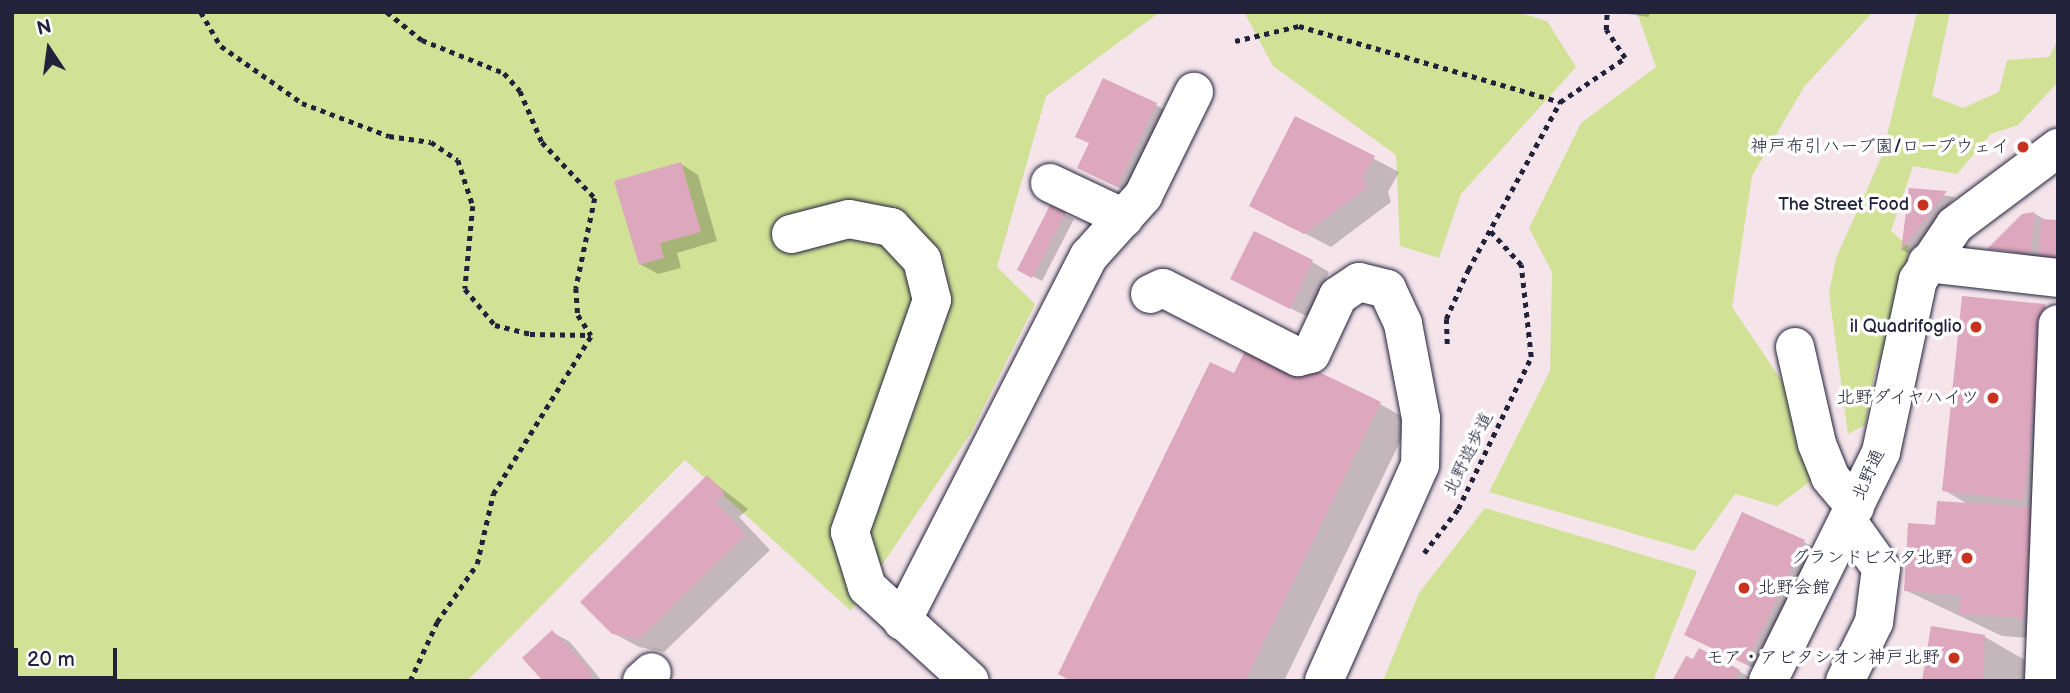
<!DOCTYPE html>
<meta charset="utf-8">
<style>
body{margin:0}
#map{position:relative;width:2070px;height:693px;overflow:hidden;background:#f5e5eb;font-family:"Balsamiq Sans","Klee One",sans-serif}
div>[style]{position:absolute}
.green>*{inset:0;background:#d1e296}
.shadow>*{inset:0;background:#0003}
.building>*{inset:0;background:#dda7bd}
.path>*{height:4.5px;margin-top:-2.25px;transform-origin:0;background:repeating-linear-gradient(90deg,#22223b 0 5px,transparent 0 10px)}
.roads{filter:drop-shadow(0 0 2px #22223b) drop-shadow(0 0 2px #22223b)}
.minor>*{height:38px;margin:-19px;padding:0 19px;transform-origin:19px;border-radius:19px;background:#fff}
.major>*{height:38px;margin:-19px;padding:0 19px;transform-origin:19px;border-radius:19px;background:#fff}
.dots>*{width:19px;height:19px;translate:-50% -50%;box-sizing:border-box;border:4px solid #fff;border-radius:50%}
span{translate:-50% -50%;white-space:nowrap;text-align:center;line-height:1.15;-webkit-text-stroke:7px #fff;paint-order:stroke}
.poi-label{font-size:18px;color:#22223b}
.right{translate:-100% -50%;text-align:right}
.left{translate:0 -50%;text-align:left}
.street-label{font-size:18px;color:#22223b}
.frame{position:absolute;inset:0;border:14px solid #22223b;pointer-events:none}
.north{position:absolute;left:14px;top:14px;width:70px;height:70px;-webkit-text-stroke:5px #fff;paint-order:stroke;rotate:347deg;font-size:19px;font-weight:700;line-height:28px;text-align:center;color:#22223b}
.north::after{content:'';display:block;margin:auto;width:24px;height:32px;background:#22223b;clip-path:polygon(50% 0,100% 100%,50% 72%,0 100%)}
.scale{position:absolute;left:14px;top:648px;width:103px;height:32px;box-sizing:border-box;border:4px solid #22223b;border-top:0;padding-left:9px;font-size:21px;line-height:24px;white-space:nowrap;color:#22223b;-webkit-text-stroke:5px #fff;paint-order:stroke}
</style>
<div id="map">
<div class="green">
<i style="clip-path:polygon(12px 12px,1160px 12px,1046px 96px,997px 267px,1035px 304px,971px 433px,851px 611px,685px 460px,467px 681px,12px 681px)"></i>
<i style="clip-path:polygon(1244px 12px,1517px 12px,1547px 21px,1576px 67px,1461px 194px,1439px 258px,1400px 246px,1396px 155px,1273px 66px)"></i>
<i style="clip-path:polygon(1637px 12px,1873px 12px,1804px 87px,1752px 176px,1732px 307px,1800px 408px,1822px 473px,1777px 506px,1735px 494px,1694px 551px,1489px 492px,1550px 371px,1552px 272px,1529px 228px,1581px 123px,1656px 67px)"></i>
<i style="clip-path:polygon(1917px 12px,1950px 12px,1932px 96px,1963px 108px,1999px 92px,2007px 60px,2049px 57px,2058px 39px,2058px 82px,2018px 125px,1991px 134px,1957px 174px,1913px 166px,1891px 231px,1909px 247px,1897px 334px,1876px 367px,1865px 425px,1848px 434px,1829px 293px,1836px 258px,1882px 156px)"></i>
<i style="clip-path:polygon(1485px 508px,1697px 571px,1653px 681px,1383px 681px,1419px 593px)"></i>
</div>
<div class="shadow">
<i style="clip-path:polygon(1613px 12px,1649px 12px,1649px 17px)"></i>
<i style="clip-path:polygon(1156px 105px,1174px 115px,1135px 196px,1080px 168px)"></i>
<i style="clip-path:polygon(1296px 118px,1399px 172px,1388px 192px,1391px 202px,1331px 247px,1252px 206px)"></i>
<i style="clip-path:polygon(681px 164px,698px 175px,717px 241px,677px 253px,681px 268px,658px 274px,640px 264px)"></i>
<i style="clip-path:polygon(1911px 190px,1955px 197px,1910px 254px,1902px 250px)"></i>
<i style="clip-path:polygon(1051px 207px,1074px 219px,1042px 281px,1019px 269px)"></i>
<i style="clip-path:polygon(2035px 214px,2044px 219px,2040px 257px,1990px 248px,2023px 216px)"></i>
<i style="clip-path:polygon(1312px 262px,1329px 272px,1308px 317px,1250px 288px)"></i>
<i style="clip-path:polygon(2044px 306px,2058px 314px,2058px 640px,2002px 636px,1905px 590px,1937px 527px,1969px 505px,1944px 490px)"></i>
<i style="clip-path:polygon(1235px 376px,1380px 404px,1410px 421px,1284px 681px,1072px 681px)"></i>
<i style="clip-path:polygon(707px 477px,748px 509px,739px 517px,770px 550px,664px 652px,639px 647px,613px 633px)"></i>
<i style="clip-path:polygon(1804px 542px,1829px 556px,1771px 677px,1686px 635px)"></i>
<i style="clip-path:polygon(1931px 628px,1985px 637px,2025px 660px,2024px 681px,1924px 681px)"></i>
<i style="clip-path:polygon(552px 632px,570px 642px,602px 681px,546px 681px)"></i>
<i style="clip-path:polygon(1739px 671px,1756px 681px,1674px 681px)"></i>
</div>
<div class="building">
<i style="clip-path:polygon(1103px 78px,1157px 103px,1117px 187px,1077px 168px,1089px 143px,1075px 137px)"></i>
<i style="clip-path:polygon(1295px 116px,1375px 156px,1363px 177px,1367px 188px,1304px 234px,1249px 206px)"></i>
<i style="clip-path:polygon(681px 162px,701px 232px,660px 243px,664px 258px,639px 265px,614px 181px)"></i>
<i style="clip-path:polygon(1909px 188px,1947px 191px,1901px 251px)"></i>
<i style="clip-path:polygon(1050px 205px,1066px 212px,1032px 278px,1017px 270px)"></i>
<i style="clip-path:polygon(2035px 212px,2031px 253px,1987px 249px,2022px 214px)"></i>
<i style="clip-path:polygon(2041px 219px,2058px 220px,2058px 259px,2039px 258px)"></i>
<i style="clip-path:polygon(1254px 231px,1313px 260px,1290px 309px,1230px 279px)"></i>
<i style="clip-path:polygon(1962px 296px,2045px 304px,2024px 500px,1942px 491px)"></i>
<i style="clip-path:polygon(1251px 339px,1381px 402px,1245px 681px,1071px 681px,1058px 674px,1210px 362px,1234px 373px)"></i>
<i style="clip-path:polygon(707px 475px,725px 493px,715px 502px,746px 534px,639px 639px,612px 634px,580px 602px)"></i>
<i style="clip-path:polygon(1937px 501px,2032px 507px,2024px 618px,1959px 614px,1961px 595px,1904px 591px,1908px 523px,1935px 525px)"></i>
<i style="clip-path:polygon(1742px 512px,1805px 540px,1746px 664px,1684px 635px)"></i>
<i style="clip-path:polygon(1931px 626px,1985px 635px,1983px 681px,1922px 681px)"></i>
<i style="clip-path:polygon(552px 630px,589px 669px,593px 681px,543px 681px,522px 658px)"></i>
<i style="clip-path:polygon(1699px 648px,1740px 670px,1734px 681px,1672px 681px,1686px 656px,1693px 659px)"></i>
</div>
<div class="path">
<i style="left:201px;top:12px;width:39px;rotate:60deg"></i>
<i style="left:221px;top:46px;width:99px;rotate:35.1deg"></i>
<i style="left:302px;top:103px;width:93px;rotate:20.8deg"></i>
<i style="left:389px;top:136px;width:42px;rotate:8.1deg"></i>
<i style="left:431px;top:142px;width:32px;rotate:34deg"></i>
<i style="left:458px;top:160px;width:48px;rotate:71.9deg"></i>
<i style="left:473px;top:206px;width:83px;rotate:95.5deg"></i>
<i style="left:465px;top:289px;width:47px;rotate:50.2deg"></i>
<i style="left:495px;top:325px;width:36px;rotate:14deg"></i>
<i style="left:530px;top:334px;width:61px;rotate:0.9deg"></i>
<i style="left:387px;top:12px;width:45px;rotate:38.7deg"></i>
<i style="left:422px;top:40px;width:88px;rotate:21.9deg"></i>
<i style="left:504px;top:73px;width:24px;rotate:48deg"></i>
<i style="left:520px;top:91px;width:56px;rotate:66.7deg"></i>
<i style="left:542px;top:142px;width:77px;rotate:46.6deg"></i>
<i style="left:595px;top:198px;width:92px;rotate:101.9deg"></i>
<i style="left:576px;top:288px;width:27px;rotate:86deg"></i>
<i style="left:578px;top:315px;width:24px;rotate:57deg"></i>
<i style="left:1235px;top:41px;width:66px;rotate:-13.2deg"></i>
<i style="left:1299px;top:26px;width:272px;rotate:16.2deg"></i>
<i style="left:1447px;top:344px;width:25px;rotate:-92deg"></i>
<i style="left:1446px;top:319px;width:54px;rotate:-65.8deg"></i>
<i style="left:1468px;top:270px;width:192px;rotate:-61.3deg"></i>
<i style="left:1560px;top:102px;width:78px;rotate:-34.1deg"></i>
<i style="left:1625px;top:58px;width:34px;rotate:-124deg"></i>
<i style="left:1606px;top:30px;width:18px;rotate:-87deg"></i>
<i style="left:1424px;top:553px;width:56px;rotate:-52.3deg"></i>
<i style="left:1458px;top:509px;width:169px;rotate:-64.3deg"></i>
<i style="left:1531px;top:357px;width:93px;rotate:-96.2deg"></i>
<i style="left:1521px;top:265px;width:46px;rotate:-132.4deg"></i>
<i style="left:410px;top:681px;width:65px;rotate:-65.4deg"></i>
<i style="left:437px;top:622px;width:70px;rotate:-55.4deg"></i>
<i style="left:477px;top:564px;width:72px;rotate:-77.1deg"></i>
<i style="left:493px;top:494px;width:186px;rotate:-58.2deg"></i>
</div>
<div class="roads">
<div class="minor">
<i style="left:1050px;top:183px;width:82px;rotate:25.3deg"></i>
<i style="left:791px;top:234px;width:60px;rotate:-14.5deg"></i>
<i style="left:849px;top:219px;width:43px;rotate:10.8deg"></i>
<i style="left:891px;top:227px;width:45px;rotate:46.8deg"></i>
<i style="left:922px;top:260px;width:41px;rotate:76deg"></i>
<i style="left:932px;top:300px;width:246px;rotate:109.5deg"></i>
<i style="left:850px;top:532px;width:58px;rotate:72.8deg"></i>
<i style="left:867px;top:587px;width:139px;rotate:42.4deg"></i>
<i style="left:1927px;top:263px;width:132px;rotate:6.5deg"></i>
<i style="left:1150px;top:294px;width:14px;rotate:-25deg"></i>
<i style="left:1163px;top:288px;width:152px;rotate:27.1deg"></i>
<i style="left:1298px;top:357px;width:13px;rotate:-13deg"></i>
<i style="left:1311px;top:354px;width:64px;rotate:-65deg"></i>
<i style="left:1338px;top:296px;width:25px;rotate:-34deg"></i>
<i style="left:1359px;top:282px;width:29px;rotate:14deg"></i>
<i style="left:1387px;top:289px;width:38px;rotate:65deg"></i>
<i style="left:1403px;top:324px;width:96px;rotate:79.2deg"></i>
<i style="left:1421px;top:418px;width:47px;rotate:91.2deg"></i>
<i style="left:1420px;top:465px;width:236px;rotate:114deg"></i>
<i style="left:1795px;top:347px;width:99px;rotate:77.2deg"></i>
<i style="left:1817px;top:444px;width:35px;rotate:68deg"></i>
<i style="left:1830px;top:477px;width:39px;rotate:50deg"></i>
<i style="left:902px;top:621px;width:410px;rotate:-62.9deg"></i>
<i style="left:1089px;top:256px;width:81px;rotate:-48deg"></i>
<i style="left:1143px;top:196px;width:116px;rotate:-63.9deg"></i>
<i style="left:642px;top:681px;width:13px;rotate:-42deg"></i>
<i style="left:1845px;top:681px;width:66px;rotate:-63.8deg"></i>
<i style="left:1874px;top:622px;width:54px;rotate:-82.6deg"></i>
<i style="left:1881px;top:568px;width:57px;rotate:-125.7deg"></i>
<i style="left:2044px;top:681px;width:357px;rotate:-87.8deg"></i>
</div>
<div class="major">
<i style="left:1768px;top:681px;width:255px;rotate:-63.7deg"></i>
<i style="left:1881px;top:452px;width:176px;rotate:-77.9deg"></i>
<i style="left:1918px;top:280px;width:66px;rotate:-56.1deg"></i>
<i style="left:1955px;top:225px;width:129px;rotate:-36.8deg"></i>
</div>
</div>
<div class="dots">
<i style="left:2023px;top:147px;background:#c8321e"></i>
<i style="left:1923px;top:205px;background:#c8321e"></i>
<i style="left:1976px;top:327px;background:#c8321e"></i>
<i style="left:1993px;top:398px;background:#c8321e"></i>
<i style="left:1967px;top:558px;background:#c8321e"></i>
<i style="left:1744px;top:588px;background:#c8321e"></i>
<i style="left:1954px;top:658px;background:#c8321e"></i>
</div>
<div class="poi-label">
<span class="right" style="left:2009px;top:147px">神戸布引ハーブ園/ロープウェイ</span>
<span class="right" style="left:1909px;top:205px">The Street Food</span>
<span class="right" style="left:1962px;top:327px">il Quadrifoglio</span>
<span class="right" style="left:1979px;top:398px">北野ダイヤハイツ</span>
<span class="right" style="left:1953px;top:558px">グランドビスタ北野</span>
<span class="left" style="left:1758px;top:588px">北野会館</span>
<span class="right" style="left:1940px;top:658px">モア・アビタシオン神戸北野</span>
</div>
<div class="street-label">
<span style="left:1469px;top:454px;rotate:-64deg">北野遊歩道</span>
<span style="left:1869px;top:475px;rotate:-66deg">北野通</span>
</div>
<div class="frame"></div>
<div class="north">N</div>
<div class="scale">20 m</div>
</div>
